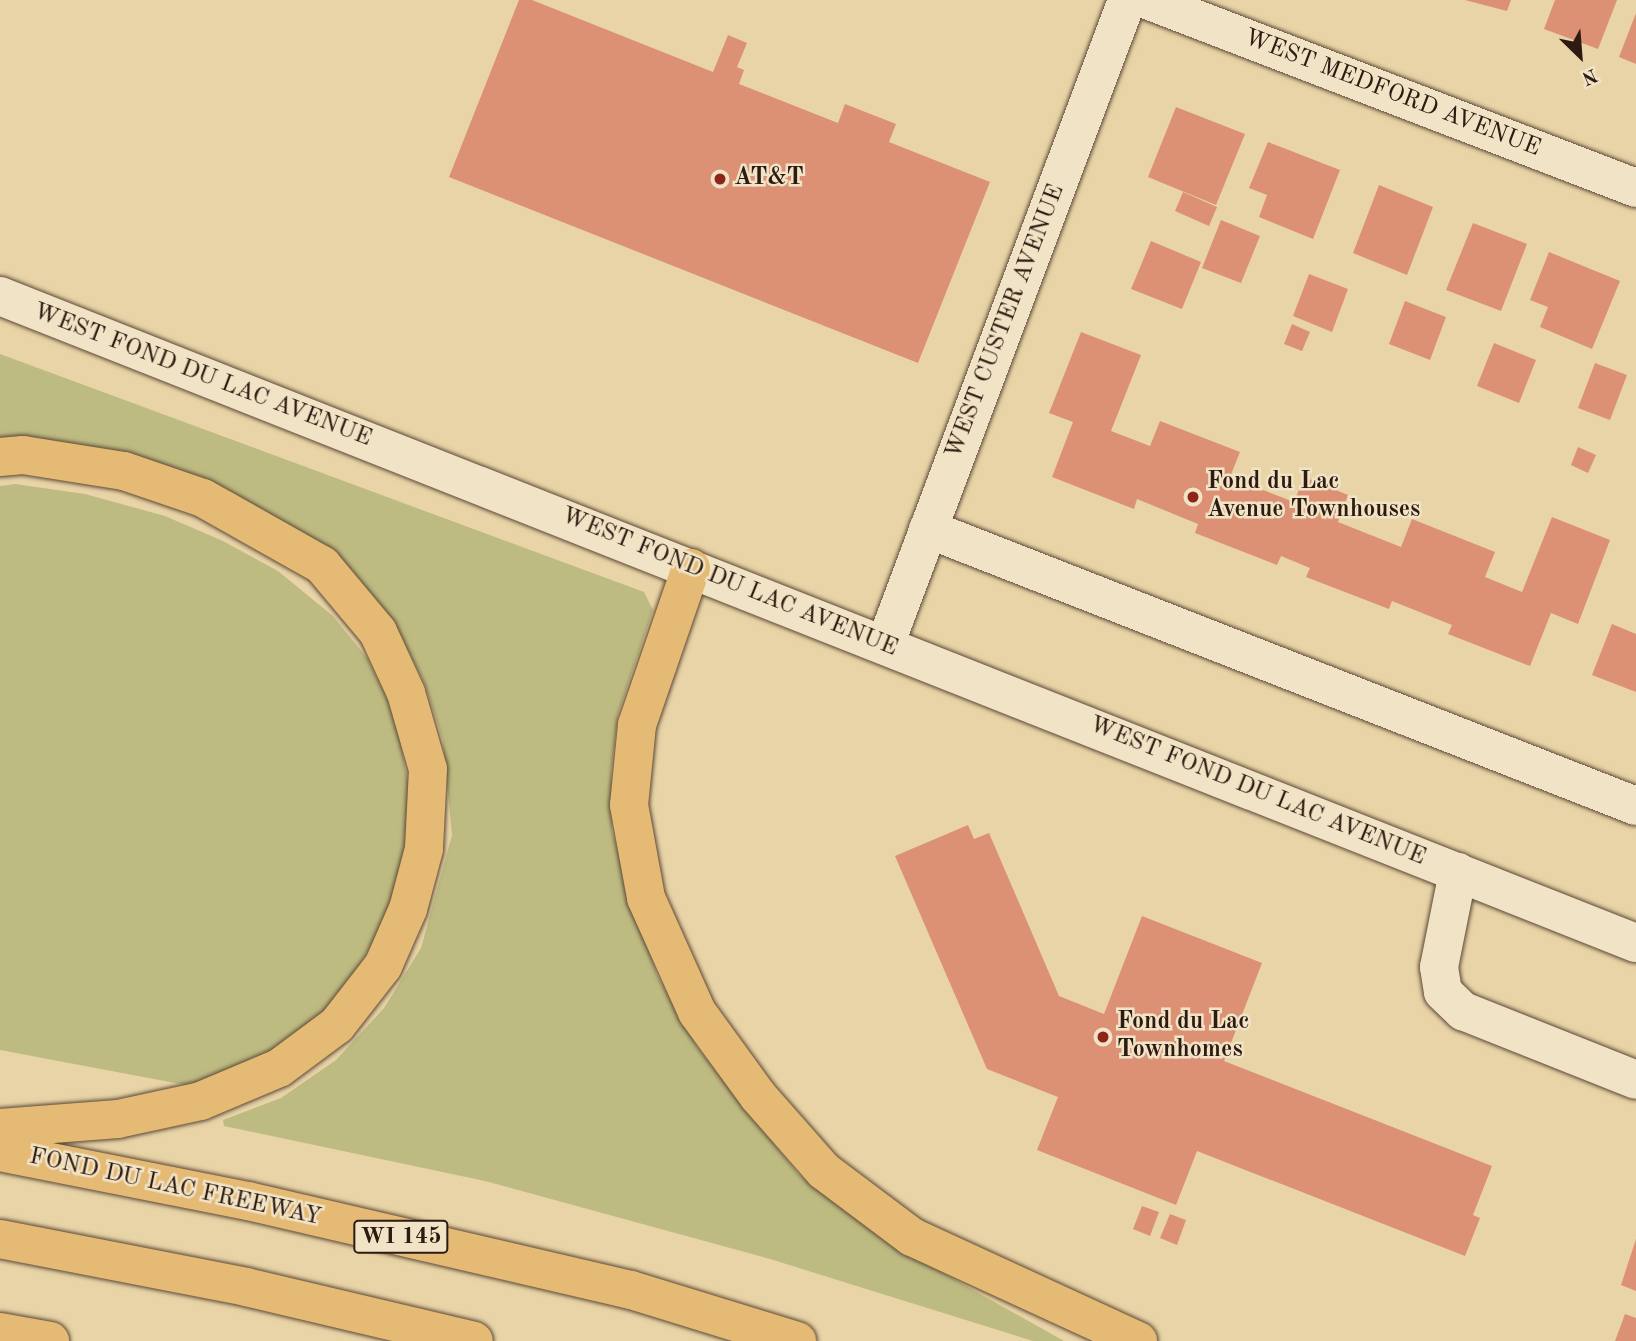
<!DOCTYPE html>
<style>
body{margin:0}
#map{position:relative;width:1636px;height:1341px;overflow:hidden;background:#e9d4a7;font-family:"Old Standard TT",serif}
div>[style]{position:absolute}
.green>*{inset:0;background:#bebb82}
.building>*{inset:0;background:#dc9175}
.roads{filter:drop-shadow(0 0 2px #5c4836) drop-shadow(0 0 2px #5c4836)}
.street>*{height:38px;margin:-19px;padding:0 19px;transform-origin:19px;border-radius:19px;background:#f1e3c6}
.secondary>*{height:38px;margin:-19px;padding:0 19px;transform-origin:19px;border-radius:19px;background:#f1e3c6}
.highway>*{height:38px;margin:-19px;padding:0 19px;transform-origin:19px;border-radius:19px;background:#e4ba74}
.dots>*{width:19px;height:19px;translate:-50% -50%;box-sizing:border-box;border:4px solid #f1e3c6;border-radius:50%}
span{translate:-50% -50%;white-space:nowrap;text-align:center;line-height:1.15;-webkit-text-stroke:5px #f1e3c6;paint-order:stroke}
.shield-label span{padding:2px 5px;background:#f1e3c6;border:2px solid;border-radius:5px;-webkit-text-stroke-width:0}
.shield-label{font-size:23px;color:#2d1a11;font-weight:700}
.street-label{font-size:24px;color:#2d1a11}
.poi-label{font-size:24px;color:#2d1a11;font-weight:700}
.left{translate:0 -50%;text-align:left}
.north{position:absolute;left:1545px;top:21px;width:70px;height:70px;-webkit-text-stroke:5px #f1e3c6;paint-order:stroke;rotate:155deg;font-size:19px;font-weight:700;line-height:28px;text-align:center;color:#2d1a11}
.north::after{content:'';display:block;margin:auto;width:24px;height:32px;background:#2d1a11;clip-path:polygon(50% 0,100% 100%,50% 72%,0 100%)}
</style>
<div id="map">
<div class="green">
<i style="clip-path:polygon(0 354px,644px 592px,653px 610px,618px 714px,611px 772px,612px 832px,657px 975px,697px 1047px,798px 1174px,886px 1241px,1064px 1341px,1033px 1341px,770px 1259px,485px 1181px,224px 1126px,223px 1120px,281px 1098px,336px 1060px,384px 1008px,421px 948px,452px 835px,443px 740px,424px 682px,399px 632px,368px 593px,314px 544px,0 443px)"></i>
<i style="clip-path:polygon(15px 484px,85px 494px,165px 516px,223px 541px,278px 571px,333px 616px,367px 658px,394px 712px,409px 786px,406px 837px,395px 905px,349px 983px,310px 1027px,245px 1067px,191px 1086px,0 1050px,0 486px)"></i>
</div>
<div class="building">
<i style="clip-path:polygon(519px 0,532px 0,713px 72px,728px 35px,747px 43px,737px 67px,744px 70px,739px 84px,838px 123px,845px 104px,896px 124px,889px 142px,990px 182px,918px 363px,449px 177px)"></i>
<i style="clip-path:polygon(1465px 0,1511px 0,1507px 11px)"></i>
<i style="clip-path:polygon(1555px 0,1617px 0,1598px 49px,1544px 29px)"></i>
<i style="clip-path:polygon(1636px 13px,1636px 64px,1619px 57px)"></i>
<i style="clip-path:polygon(1176px 107px,1245px 134px,1216px 205px,1148px 177px)"></i>
<i style="clip-path:polygon(1268px 142px,1340px 170px,1313px 239px,1259px 217px,1267px 195px,1249px 188px)"></i>
<i style="clip-path:polygon(1379px 185px,1433px 207px,1407px 275px,1353px 253px)"></i>
<i style="clip-path:polygon(1183px 192px,1217px 207px,1209px 226px,1175px 211px)"></i>
<i style="clip-path:polygon(1221px 220px,1260px 236px,1241px 283px,1202px 268px)"></i>
<i style="clip-path:polygon(1473px 223px,1527px 244px,1501px 311px,1446px 290px)"></i>
<i style="clip-path:polygon(1151px 241px,1201px 262px,1182px 309px,1131px 289px)"></i>
<i style="clip-path:polygon(1549px 252px,1620px 281px,1592px 349px,1540px 327px,1548px 307px,1530px 300px)"></i>
<i style="clip-path:polygon(1309px 274px,1348px 289px,1332px 332px,1293px 316px)"></i>
<i style="clip-path:polygon(1405px 301px,1446px 317px,1430px 360px,1389px 344px)"></i>
<i style="clip-path:polygon(1292px 324px,1310px 332px,1302px 351px,1284px 344px)"></i>
<i style="clip-path:polygon(1081px 332px,1141px 355px,1111px 431px,1150px 446px,1160px 421px,1240px 452px,1230px 477px,1294px 502px,1304px 477px,1348px 495px,1338px 522px,1401px 547px,1412px 519px,1495px 552px,1485px 577px,1522px 592px,1552px 517px,1610px 540px,1578px 624px,1551px 613px,1530px 666px,1448px 634px,1452px 625px,1392px 601px,1389px 609px,1306px 577px,1310px 568px,1281px 556px,1277px 565px,1195px 533px,1198px 524px,1137px 499px,1134px 509px,1052px 477px,1073px 422px,1049px 413px)"></i>
<i style="clip-path:polygon(1494px 343px,1536px 360px,1519px 403px,1477px 386px)"></i>
<i style="clip-path:polygon(1595px 363px,1627px 375px,1610px 420px,1578px 408px)"></i>
<i style="clip-path:polygon(1578px 447px,1596px 455px,1588px 473px,1571px 465px)"></i>
<i style="clip-path:polygon(1612px 624px,1636px 634px,1636px 692px,1592px 675px)"></i>
<i style="clip-path:polygon(968px 825px,974px 839px,989px 833px,1059px 996px,1104px 1014px,1142px 916px,1262px 963px,1224px 1061px,1492px 1166px,1473px 1215px,1480px 1218px,1465px 1256px,1197px 1151px,1176px 1205px,1037px 1150px,1058px 1097px,987px 1069px,895px 856px)"></i>
<i style="clip-path:polygon(1142px 1206px,1159px 1212px,1150px 1236px,1133px 1229px)"></i>
<i style="clip-path:polygon(1170px 1214px,1186px 1220px,1177px 1245px,1160px 1238px)"></i>
<i style="clip-path:polygon(1636px 1239px,1636px 1291px,1621px 1285px)"></i>
<i style="clip-path:polygon(1625px 1314px,1636px 1318px,1636px 1341px,1615px 1341px)"></i>
</div>
<div class="roads">
<div class="street">
<i style="left:1147px;top:0;width:524px;rotate:21.03deg"></i>
<i style="left:928px;top:529px;width:760px;rotate:21.37deg"></i>
<i style="left:885px;top:645px;width:689px;rotate:-69.43deg"></i>
<i style="left:1458px;top:872px;width:97px;rotate:101.3deg"></i>
<i style="left:1439px;top:967px;width:25px;rotate:81deg"></i>
<i style="left:1443px;top:992px;width:28px;rotate:44deg"></i>
<i style="left:1463px;top:1011px;width:186px;rotate:21.7deg"></i>
</div>
<div class="secondary">
<i style="left:0;top:296px;width:1759px;rotate:21.58deg"></i>
</div>
<div class="highway">
<i style="left:0;top:457px;width:23px;rotate:-5deg"></i>
<i style="left:23px;top:455px;width:102px;rotate:9deg"></i>
<i style="left:124px;top:471px;width:83px;rotate:18.9deg"></i>
<i style="left:203px;top:498px;width:137px;rotate:29.4deg"></i>
<i style="left:322px;top:565px;width:87px;rotate:50.1deg"></i>
<i style="left:378px;top:632px;width:67px;rotate:65.3deg"></i>
<i style="left:406px;top:693px;width:79px;rotate:73.9deg"></i>
<i style="left:428px;top:769px;width:80px;rotate:92.9deg"></i>
<i style="left:424px;top:849px;width:62px;rotate:104.9deg"></i>
<i style="left:408px;top:909px;width:62px;rotate:113.7deg"></i>
<i style="left:383px;top:966px;width:75px;rotate:127.9deg"></i>
<i style="left:337px;top:1025px;width:72px;rotate:143.4deg"></i>
<i style="left:279px;top:1068px;width:85px;rotate:157.1deg"></i>
<i style="left:201px;top:1101px;width:85px;rotate:167.8deg"></i>
<i style="left:118px;top:1119px;width:118px;rotate:175.6deg"></i>
<i style="left:691px;top:568px;width:166px;rotate:109deg"></i>
<i style="left:637px;top:725px;width:80px;rotate:95.7deg"></i>
<i style="left:629px;top:805px;width:95px;rotate:79.6deg"></i>
<i style="left:646px;top:898px;width:125px;rotate:65.9deg"></i>
<i style="left:697px;top:1012px;width:104px;rotate:54deg"></i>
<i style="left:758px;top:1096px;width:100px;rotate:48.7deg"></i>
<i style="left:824px;top:1171px;width:110px;rotate:36.9deg"></i>
<i style="left:912px;top:1237px;width:249px;rotate:24.7deg"></i>
<i style="left:0;top:1152px;width:253px;rotate:11.2deg"></i>
<i style="left:248px;top:1201px;width:393px;rotate:13.1deg"></i>
<i style="left:631px;top:1290px;width:174px;rotate:17.1deg"></i>
<i style="left:0;top:1239px;width:251px;rotate:11deg"></i>
<i style="left:246px;top:1287px;width:234px;rotate:13.3deg"></i>
<i style="left:0;top:1332px;width:51px;rotate:10.2deg"></i>
</div>
</div>
<div class="dots">
<i style="left:720px;top:179px;background:#8f2418"></i>
<i style="left:1193px;top:497px;background:#8f2418"></i>
<i style="left:1103px;top:1037px;background:#8f2418"></i>
</div>
<div class="shield-label">
<span style="left:401px;top:1237px">WI 145</span>
</div>
<div class="street-label">
<span style="left:1392px;top:94px;rotate:21deg">WEST MEDFORD AVENUE</span>
<span style="left:1006px;top:322px;rotate:-69deg">WEST CUSTER AVENUE</span>
<span style="left:202px;top:376px;rotate:21deg">WEST FOND DU LAC AVENUE</span>
<span style="left:729px;top:583px;rotate:22deg">WEST FOND DU LAC AVENUE</span>
<span style="left:1257px;top:792px;rotate:22deg">WEST FOND DU LAC AVENUE</span>
<span style="left:175px;top:1188px;rotate:12deg">FOND DU LAC FREEWAY</span>
</div>
<div class="poi-label">
<span class="left" style="left:734px;top:179px">AT&amp;T</span>
<span class="left" style="left:1207px;top:497px">Fond du Lac<br>Avenue Townhouses</span>
<span class="left" style="left:1117px;top:1037px">Fond du Lac<br>Townhomes</span>
</div>
<div class="north">N</div>
</div>
